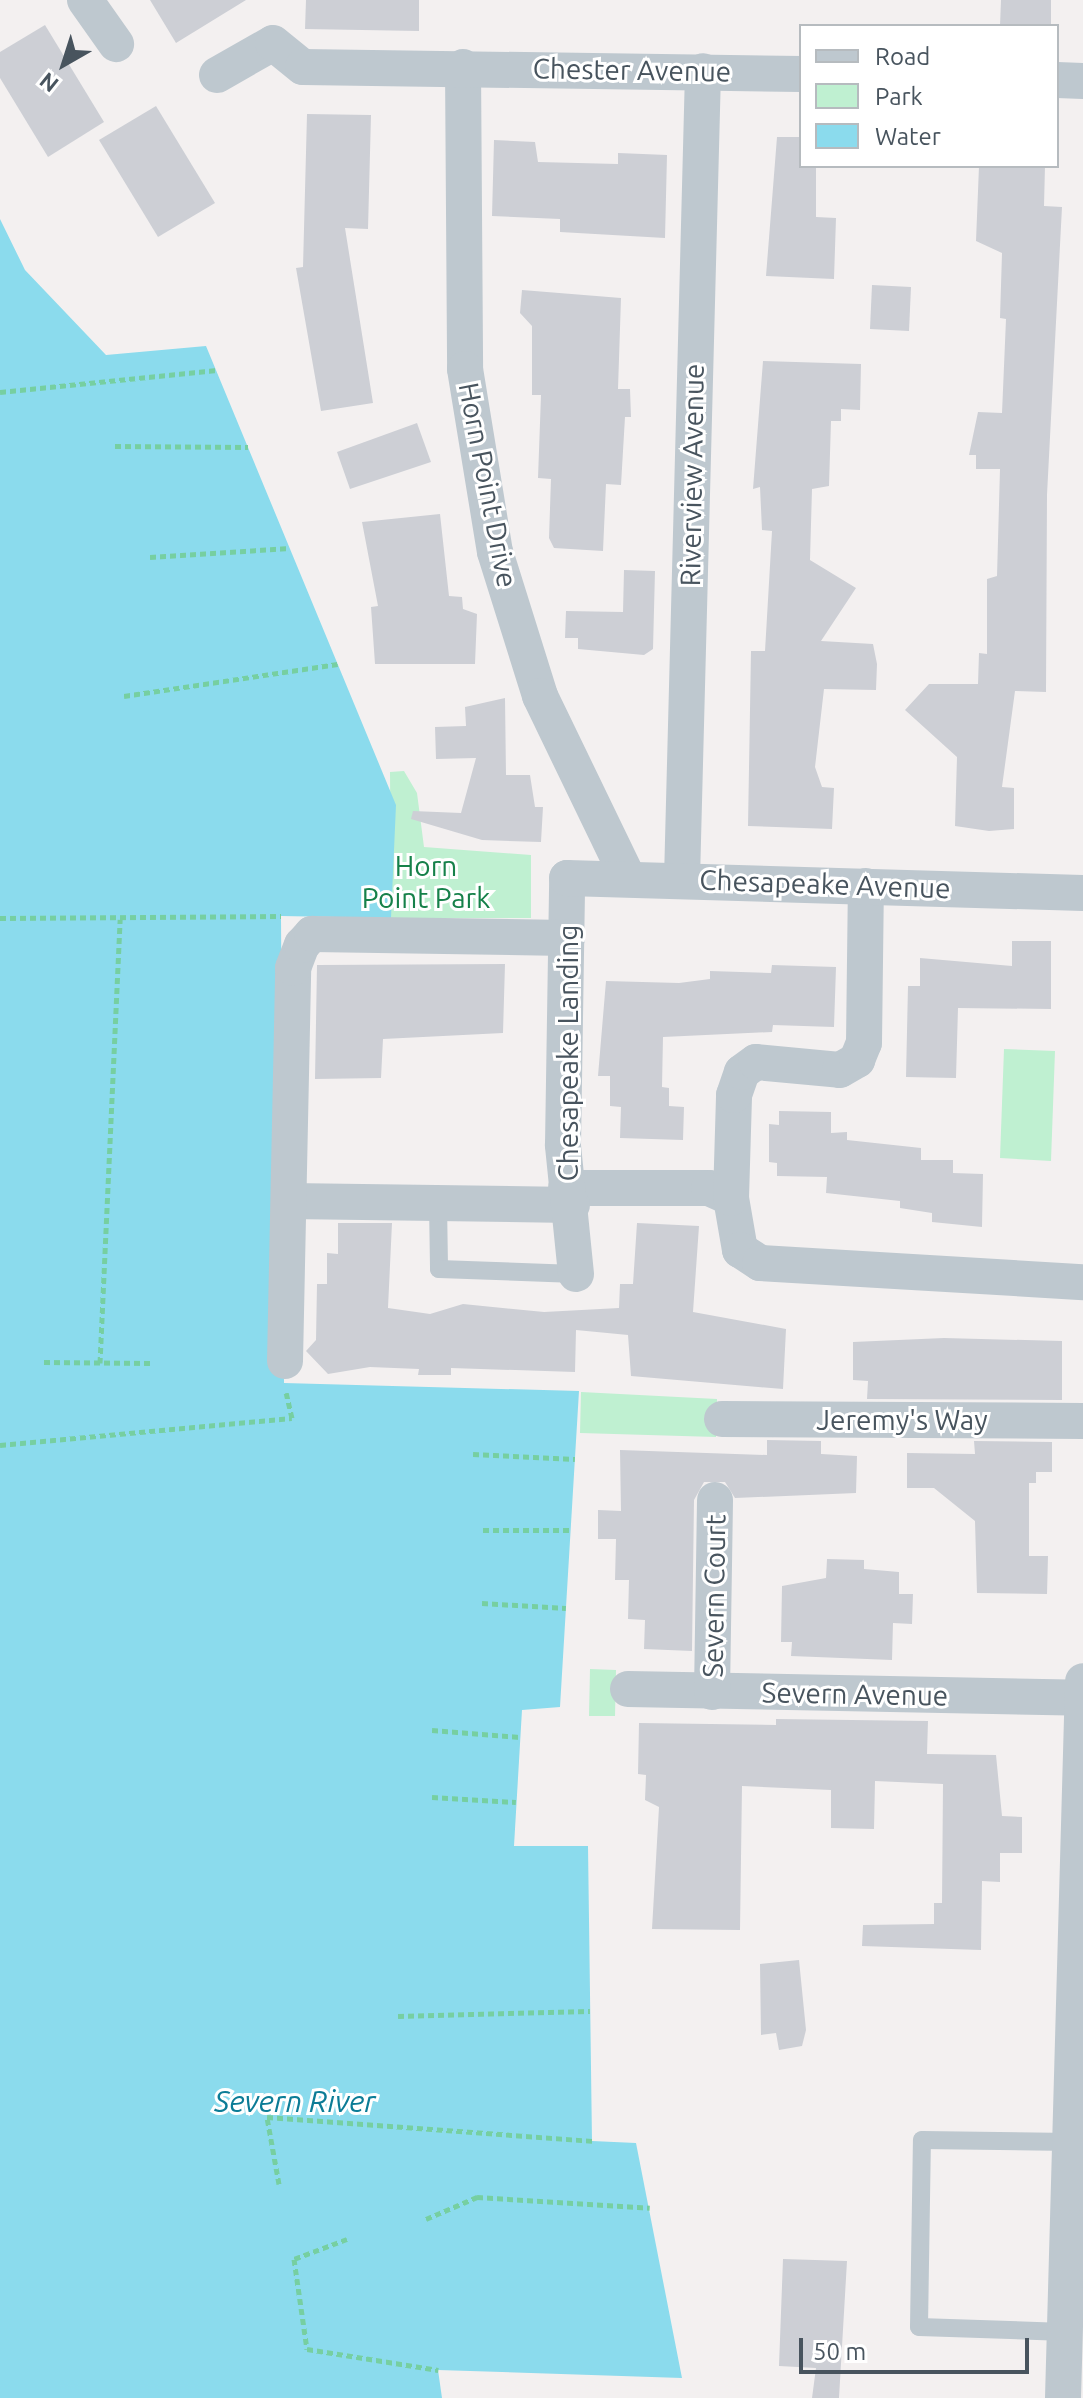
<!DOCTYPE html>
<style>
body{margin:0}
#map{position:relative;width:1083px;height:2398px;overflow:hidden;background:#f3f0f0;font-family:Ubuntu,sans-serif}
div>[style]{position:absolute}
.green>*{inset:0;background:#bff0d1}
.water>*{inset:0;background:#8bdbed}
.building>*{inset:0;background:#cdcfd5}
.path>*{height:5px;margin-top:-2.5px;transform-origin:0;background:repeating-linear-gradient(90deg,#76cfa1 0 6px,transparent 0 10px)}
.service>*{height:18px;margin:-9px;padding:0 9px;transform-origin:9px;border-radius:9px;background:#bec8cf}
.minor>*{height:36px;margin:-18px;padding:0 18px;transform-origin:18px;border-radius:18px;background:#bec8cf}
span{translate:-50% -50%;white-space:nowrap;text-align:center;line-height:1.15;-webkit-text-stroke:6px #fff;paint-order:stroke}
.street-label{font-size:28px;color:#48545e}
.park-label{font-size:28px;color:#16814a}
.water-label{font-size:30px;color:#0c7c96;font-style:italic}
.legend{position:absolute;left:799px;top:24px;width:260px;height:144px;box-sizing:border-box;background:#fff;border:2px solid #b6bbbf;margin:0;padding:10px 14px;list-style:none;font-size:24px;color:#48545e}
.legend li{display:flex;align-items:center;gap:16px;height:40px}
.legend b{width:40px;border:2px solid #b6bbbf}
.north{position:absolute;left:24px;top:24px;width:80px;height:80px;-webkit-text-stroke:6px #fff;paint-order:stroke;rotate:219deg;font-size:22px;font-weight:700;line-height:32px;text-align:center;color:#48545e}
.north::after{content:'';display:block;margin:auto;width:28px;height:36px;background:#48545e;clip-path:polygon(50% 0,100% 100%,50% 72%,0 100%)}
.scale{position:absolute;left:799px;top:2338px;width:230px;height:36px;box-sizing:border-box;border:4px solid #48545e;border-top:0;padding-left:10px;font-size:24px;line-height:28px;white-space:nowrap;color:#48545e;-webkit-text-stroke:6px #fff;paint-order:stroke}
</style>
<div id="map">
<div class="green">
<i style="clip-path:polygon(404px 771px,417px 793px,424px 847px,531px 855px,531px 918px,391px 918px,390px 772px)"></i>
<i style="clip-path:polygon(1004px 1049px,1055px 1051px,1051px 1161px,1000px 1158px)"></i>
<i style="clip-path:polygon(581px 1392px,717px 1399px,716px 1437px,580px 1433px)"></i>
<i style="clip-path:polygon(590px 1669px,616px 1670px,615px 1716px,589px 1716px)"></i>
</div>
<div class="water">
<i style="clip-path:polygon(0 219px,25px 270px,106px 355px,206px 346px,396px 805px,391px 918px,281px 916px,284px 1383px,579px 1391px,560px 1707px,522px 1710px,514px 1846px,588px 1846px,592px 2141px,636px 2143px,682px 2378px,438px 2370px,442px 2398px,0 2398px)"></i>
</div>
<div class="building">
<i style="clip-path:polygon(150px 0,246px 0,176px 43px)"></i>
<i style="clip-path:polygon(306px 0,419px 0,419px 31px,305px 29px)"></i>
<i style="clip-path:polygon(1001px 0,1051px 0,1051px 26px,1000px 26px)"></i>
<i style="clip-path:polygon(45px 25px,104px 122px,48px 157px,0 78px,0 52px)"></i>
<i style="clip-path:polygon(156px 106px,215px 203px,158px 237px,99px 140px)"></i>
<i style="clip-path:polygon(307px 114px,371px 115px,368px 229px,345px 228px,373px 403px,321px 411px,296px 268px,303px 267px)"></i>
<i style="clip-path:polygon(777px 137px,801px 137px,801px 166px,816px 166px,816px 217px,836px 218px,834px 279px,766px 276px)"></i>
<i style="clip-path:polygon(494px 140px,535px 142px,538px 162px,618px 164px,618px 153px,667px 155px,665px 238px,560px 232px,560px 219px,492px 216px)"></i>
<i style="clip-path:polygon(979px 166px,1045px 166px,1044px 206px,1062px 207px,1047px 495px,1046px 692px,1015px 691px,1002px 787px,1014px 788px,1014px 829px,989px 831px,955px 826px,957px 757px,905px 710px,929px 684px,978px 684px,979px 653px,987px 654px,987px 579px,997px 576px,1000px 469px,976px 469px,976px 455px,969px 455px,978px 412px,1002px 413px,1006px 319px,1000px 318px,1002px 253px,976px 241px)"></i>
<i style="clip-path:polygon(872px 285px,911px 287px,909px 331px,870px 329px)"></i>
<i style="clip-path:polygon(522px 290px,621px 298px,618px 389px,630px 389px,631px 417px,625px 417px,621px 485px,606px 484px,603px 551px,554px 548px,549px 538px,551px 479px,538px 478px,541px 395px,532px 395px,532px 326px,520px 313px)"></i>
<i style="clip-path:polygon(763px 361px,861px 364px,860px 410px,841px 409px,841px 421px,831px 421px,829px 486px,812px 489px,810px 560px,856px 588px,821px 641px,873px 644px,877px 664px,876px 690px,824px 689px,815px 767px,822px 787px,834px 788px,832px 829px,748px 826px,751px 651px,765px 651px,772px 531px,762px 530px,760px 487px,753px 489px)"></i>
<i style="clip-path:polygon(417px 423px,431px 462px,350px 489px,337px 452px)"></i>
<i style="clip-path:polygon(440px 514px,449px 596px,462px 597px,463px 609px,477px 614px,475px 664px,375px 664px,371px 607px,378px 606px,362px 522px)"></i>
<i style="clip-path:polygon(624px 570px,655px 571px,653px 649px,644px 655px,578px 649px,578px 638px,565px 638px,566px 611px,623px 612px)"></i>
<i style="clip-path:polygon(505px 698px,506px 775px,530px 775px,535px 807px,543px 807px,541px 842px,482px 840px,411px 819px,413px 811px,461px 813px,476px 758px,436px 759px,435px 727px,466px 726px,465px 707px)"></i>
<i style="clip-path:polygon(1012px 941px,1051px 941px,1051px 1009px,958px 1008px,956px 1078px,906px 1077px,908px 986px,920px 986px,920px 958px,1012px 966px)"></i>
<i style="clip-path:polygon(505px 964px,503px 1033px,383px 1039px,381px 1078px,315px 1079px,317px 965px)"></i>
<i style="clip-path:polygon(772px 965px,836px 967px,834px 1027px,773px 1025px,772px 1032px,663px 1037px,662px 1087px,669px 1088px,669px 1106px,684px 1107px,683px 1140px,620px 1138px,621px 1107px,610px 1106px,610px 1076px,598px 1076px,606px 981px,679px 983px,710px 979px,710px 971px,771px 973px)"></i>
<i style="clip-path:polygon(779px 1111px,831px 1112px,831px 1133px,847px 1132px,847px 1140px,921px 1148px,921px 1160px,953px 1160px,953px 1173px,983px 1174px,982px 1227px,932px 1222px,932px 1213px,900px 1208px,900px 1201px,826px 1193px,827px 1177px,777px 1176px,777px 1163px,769px 1162px,769px 1124px,779px 1125px)"></i>
<i style="clip-path:polygon(338px 1223px,392px 1223px,388px 1308px,430px 1314px,463px 1304px,544px 1312px,619px 1308px,620px 1284px,633px 1284px,637px 1223px,699px 1226px,693px 1312px,786px 1329px,783px 1389px,631px 1376px,628px 1335px,576px 1330px,575px 1372px,451px 1368px,451px 1375px,418px 1375px,419px 1369px,370px 1367px,328px 1374px,306px 1351px,316px 1340px,317px 1284px,327px 1284px,327px 1253px,338px 1254px)"></i>
<i style="clip-path:polygon(944px 1338px,1062px 1341px,1062px 1400px,867px 1399px,868px 1381px,853px 1380px,853px 1342px)"></i>
<i style="clip-path:polygon(767px 1440px,821px 1441px,821px 1454px,857px 1456px,856px 1493px,735px 1498px,725px 1482px,704px 1482px,694px 1500px,692px 1651px,644px 1649px,645px 1620px,628px 1619px,629px 1580px,615px 1580px,616px 1539px,598px 1539px,598px 1510px,621px 1511px,620px 1450px,767px 1455px)"></i>
<i style="clip-path:polygon(974px 1441px,1052px 1442px,1052px 1472px,1036px 1472px,1036px 1483px,1029px 1483px,1029px 1556px,1048px 1556px,1047px 1594px,977px 1593px,975px 1521px,934px 1488px,907px 1488px,907px 1453px,975px 1454px)"></i>
<i style="clip-path:polygon(827px 1559px,864px 1560px,864px 1569px,899px 1572px,899px 1594px,913px 1594px,912px 1624px,893px 1623px,892px 1660px,791px 1656px,792px 1642px,781px 1642px,782px 1586px,826px 1578px)"></i>
<i style="clip-path:polygon(776px 1719px,928px 1721px,927px 1754px,996px 1755px,1002px 1816px,1022px 1817px,1022px 1853px,1000px 1853px,1000px 1882px,982px 1881px,981px 1950px,862px 1946px,863px 1925px,934px 1924px,934px 1903px,942px 1903px,943px 1784px,875px 1781px,874px 1829px,831px 1828px,831px 1790px,742px 1786px,740px 1930px,652px 1929px,659px 1807px,645px 1800px,646px 1775px,638px 1774px,639px 1723px,776px 1725px)"></i>
<i style="clip-path:polygon(799px 1960px,806px 2030px,802px 2046px,779px 2050px,776px 2033px,761px 2035px,760px 1964px)"></i>
<i style="clip-path:polygon(783px 2259px,847px 2261px,839px 2398px,812px 2398px,816px 2368px,779px 2366px)"></i>
</div>
<div class="path">
<i style="left:0;top:392px;width:218px;rotate:-5.8deg"></i>
<i style="left:115px;top:446px;width:133px;rotate:0.4deg"></i>
<i style="left:150px;top:557px;width:140px;rotate:-3.7deg"></i>
<i style="left:124px;top:696px;width:216px;rotate:-8.5deg"></i>
<i style="left:0;top:918px;width:281px;rotate:-0.4deg"></i>
<i style="left:44px;top:1362px;width:106px;rotate:0.5deg"></i>
<i style="left:100px;top:1363px;width:444px;rotate:-87.4deg"></i>
<i style="left:0;top:1445px;width:293px;rotate:-5.3deg"></i>
<i style="left:292px;top:1418px;width:26px;rotate:-103deg"></i>
<i style="left:473px;top:1454px;width:102px;rotate:2.8deg"></i>
<i style="left:483px;top:1530px;width:88px"></i>
<i style="left:482px;top:1603px;width:84px;rotate:3.4deg"></i>
<i style="left:432px;top:1730px;width:88px;rotate:4.5deg"></i>
<i style="left:432px;top:1797px;width:84px;rotate:3.4deg"></i>
<i style="left:398px;top:2016px;width:192px;rotate:-1.5deg"></i>
<i style="left:279px;top:2184px;width:68px;rotate:-100.2deg"></i>
<i style="left:267px;top:2117px;width:326px;rotate:4.2deg"></i>
<i style="left:426px;top:2219px;width:56px;rotate:-23.3deg"></i>
<i style="left:477px;top:2197px;width:173px;rotate:3.6deg"></i>
<i style="left:347px;top:2239px;width:57px;rotate:159.3deg"></i>
<i style="left:294px;top:2259px;width:91px;rotate:81.8deg"></i>
<i style="left:307px;top:2349px;width:133px;rotate:9.1deg"></i>
</div>
<div class="service">
<i style="left:438px;top:1203px;width:66px;rotate:89.1deg"></i>
<i style="left:439px;top:1269px;width:137px;rotate:2.1deg"></i>
<i style="left:1065px;top:2332px;width:146px;rotate:-178deg"></i>
<i style="left:919px;top:2327px;width:187px;rotate:-89.1deg"></i>
<i style="left:922px;top:2140px;width:150px;rotate:0.8deg"></i>
</div>
<div class="minor">
<i style="left:85px;top:0;width:54px;rotate:54.8deg"></i>
<i style="left:463px;top:67px;width:302px;rotate:89.6deg"></i>
<i style="left:465px;top:369px;width:185px;rotate:80.7deg"></i>
<i style="left:495px;top:552px;width:151px;rotate:72.6deg"></i>
<i style="left:540px;top:696px;width:202px;rotate:64.2deg"></i>
<i style="left:217px;top:75px;width:64px;rotate:-29.7deg"></i>
<i style="left:273px;top:43px;width:38px;rotate:39deg"></i>
<i style="left:303px;top:67px;width:498px;rotate:0.8deg"></i>
<i style="left:1057px;top:80px;width:26px;rotate:2deg"></i>
<i style="left:682px;top:879px;width:808px;rotate:-88.51deg"></i>
<i style="left:566px;top:1188px;width:143px"></i>
<i style="left:709px;top:1188px;width:24px;rotate:24deg"></i>
<i style="left:731px;top:1198px;width:53px;rotate:80.2deg"></i>
<i style="left:740px;top:1250px;width:24px;rotate:33deg"></i>
<i style="left:760px;top:1263px;width:324px;rotate:3.4deg"></i>
<i style="left:731px;top:1198px;width:103px;rotate:-88.3deg"></i>
<i style="left:734px;top:1095px;width:24px;rotate:-71deg"></i>
<i style="left:742px;top:1072px;width:17px;rotate:-36deg"></i>
<i style="left:756px;top:1062px;width:84px;rotate:5.4deg"></i>
<i style="left:840px;top:1070px;width:20px;rotate:-30deg"></i>
<i style="left:857px;top:1060px;width:18px;rotate:-68deg"></i>
<i style="left:864px;top:1043px;width:157px;rotate:-89.3deg"></i>
<i style="left:289px;top:1201px;width:283px;rotate:0.8deg"></i>
<i style="left:576px;top:1274px;width:130px;rotate:-95.8deg"></i>
<i style="left:563px;top:1145px;width:267px;rotate:-89.1deg"></i>
<i style="left:567px;top:878px;width:516px;rotate:1.67deg"></i>
<i style="left:285px;top:1361px;width:393px;rotate:-88.8deg"></i>
<i style="left:293px;top:968px;width:25px;rotate:-69deg"></i>
<i style="left:302px;top:945px;width:15px;rotate:-48deg"></i>
<i style="left:312px;top:934px;width:255px;rotate:0.9deg"></i>
<i style="left:722px;top:1419px;width:361px;rotate:0.3deg"></i>
<i style="left:628px;top:1689px;width:455px;rotate:1.1deg"></i>
<i style="left:712px;top:1692px;width:192px;rotate:-89.1deg"></i>
<i style="left:1063px;top:2398px;width:717px;rotate:-88.4deg"></i>
</div>
<div class="street-label">
<span style="left:632px;top:70px;rotate:1deg">Chester Avenue</span>
<span style="left:692px;top:475px;rotate:-89deg">Riverview Avenue</span>
<span style="left:488px;top:485px;rotate:79deg">Horn Point Drive</span>
<span style="left:825px;top:884px;rotate:2deg">Chesapeake Avenue</span>
<span style="left:568px;top:1053px;rotate:-90deg">Chesapeake Landing</span>
<span style="left:902px;top:1420px">Jeremy's Way</span>
<span style="left:714px;top:1596px;rotate:-89deg">Severn Court</span>
<span style="left:855px;top:1694px;rotate:1deg">Severn Avenue</span>
</div>
<div class="park-label">
<span style="left:426px;top:882px">Horn<br>Point Park</span>
</div>
<div class="water-label">
<span style="left:295px;top:2101px">Severn River</span>
</div>
<ul class="legend">
<li><b style="height:10px;background:#bec8cf"></b>Road</li>
<li><b style="height:22px;background:#bff0d1"></b>Park</li>
<li><b style="height:22px;background:#8bdbed"></b>Water</li>
</ul>
<div class="north">N</div>
<div class="scale">50 m</div>
</div>
